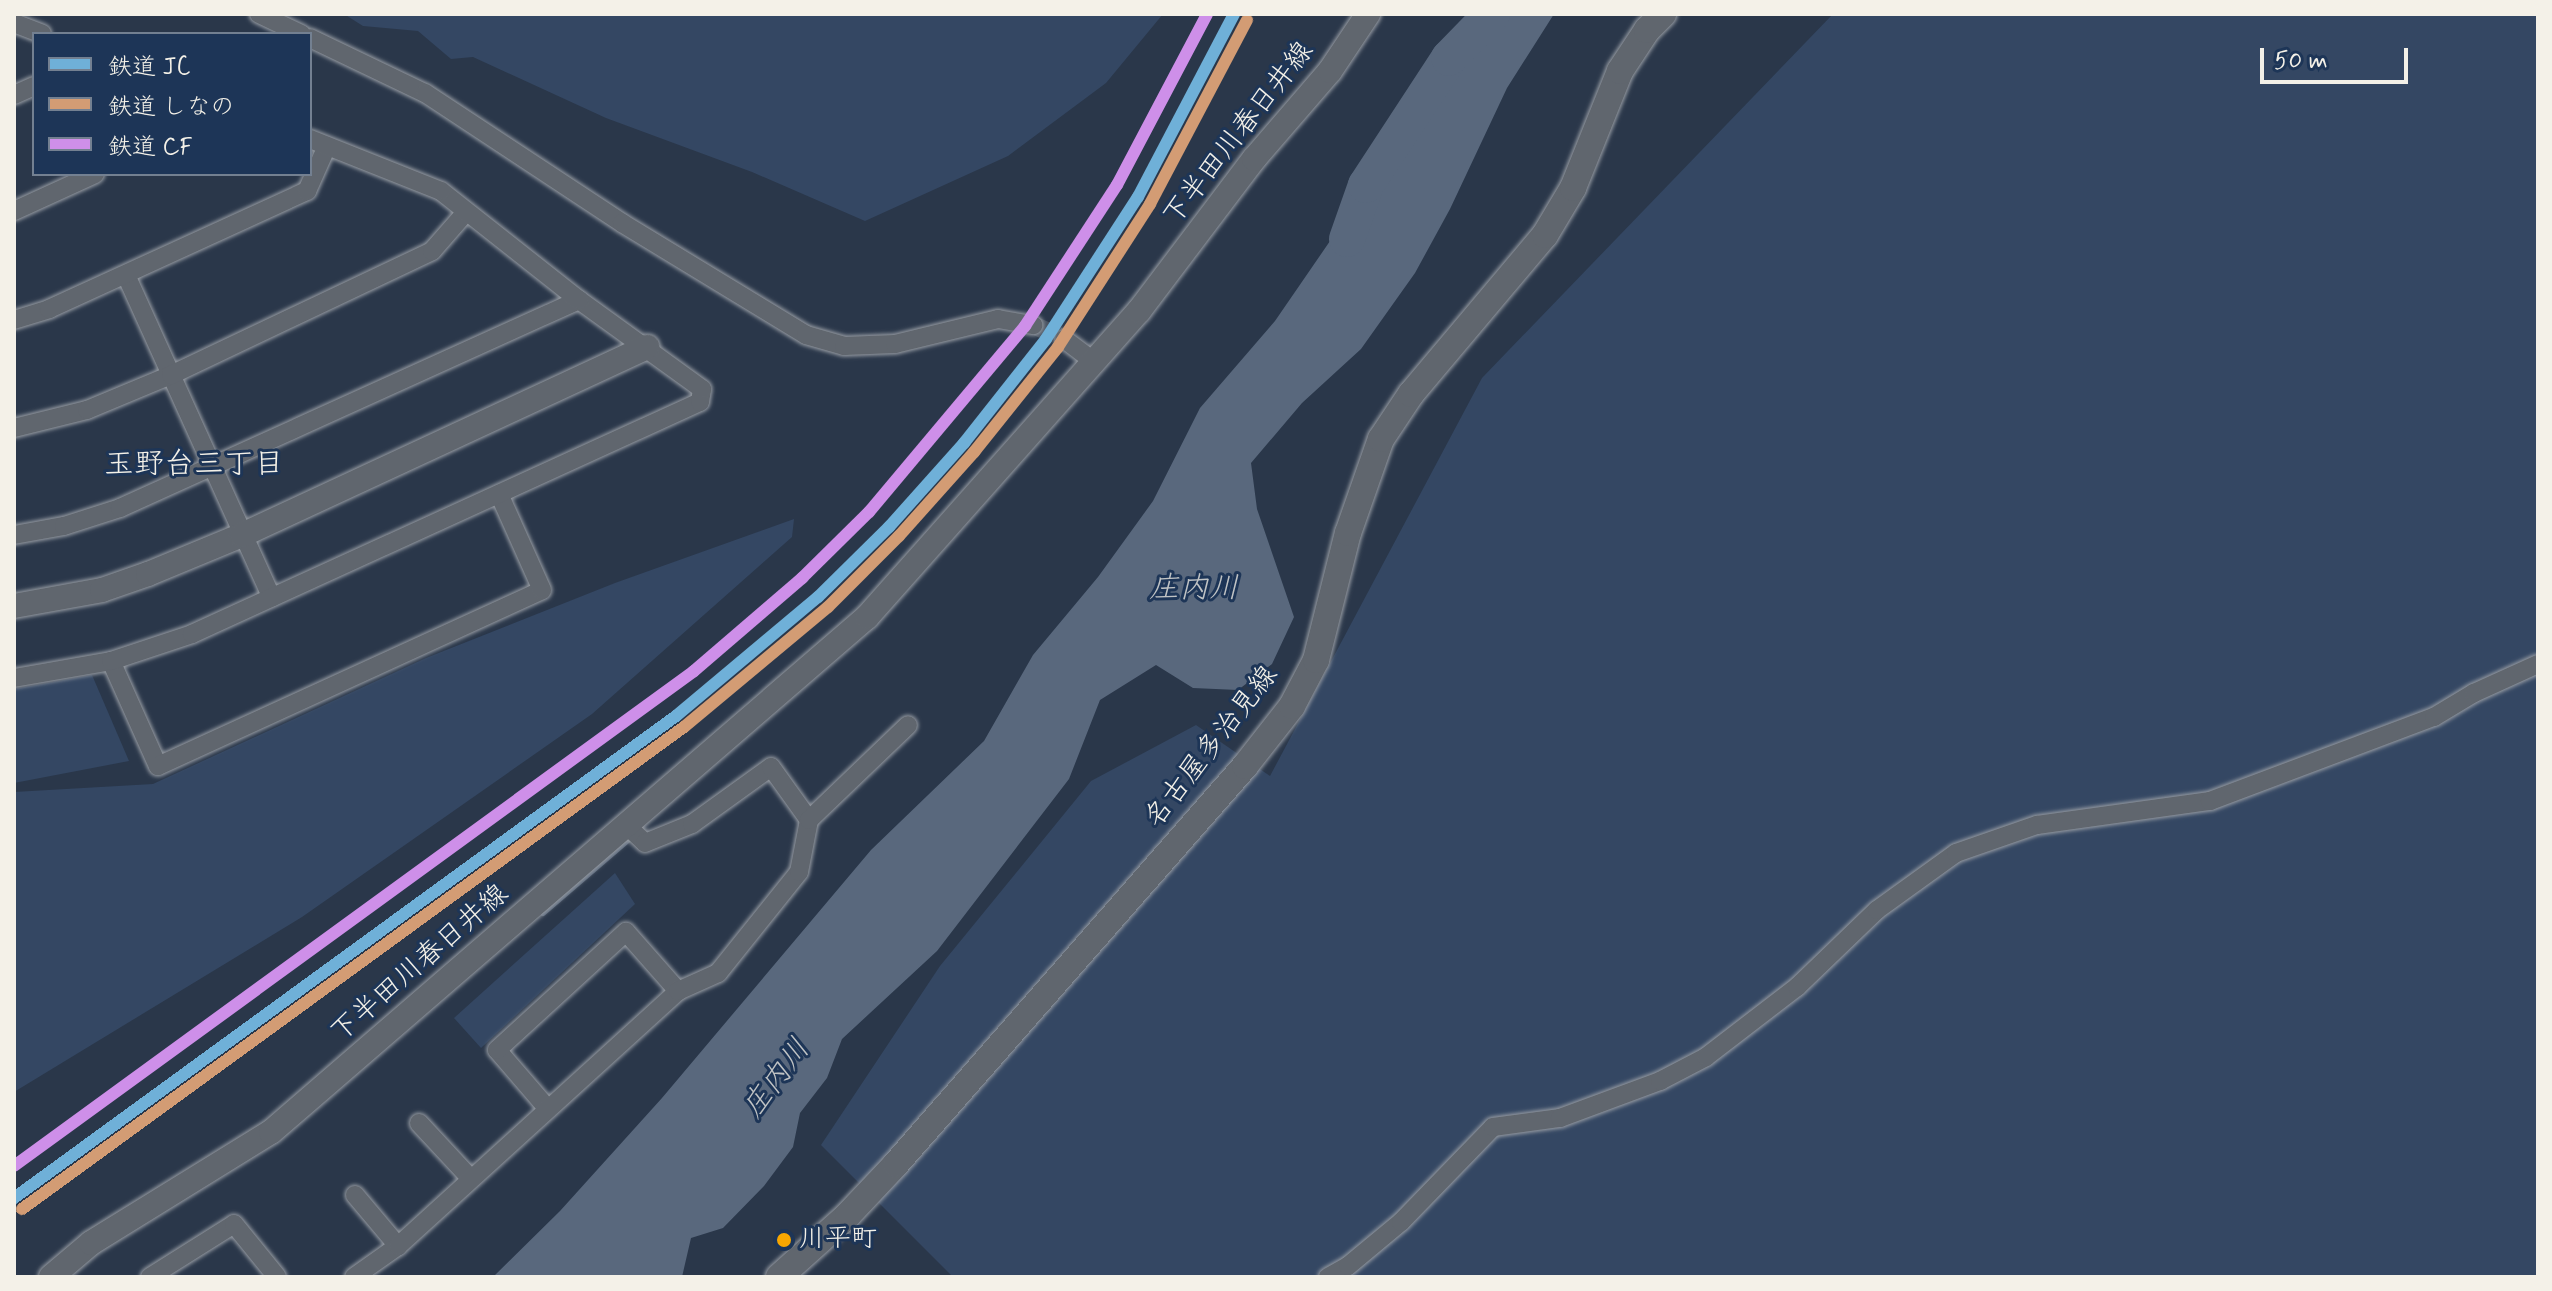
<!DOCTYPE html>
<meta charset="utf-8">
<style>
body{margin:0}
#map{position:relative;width:2552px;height:1291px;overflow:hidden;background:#2a374a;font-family:Mynerve,"Klee One",sans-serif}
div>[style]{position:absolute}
.green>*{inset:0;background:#344763}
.water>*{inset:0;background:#59687d}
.stream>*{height:6px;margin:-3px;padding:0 3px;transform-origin:3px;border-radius:3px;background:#59687d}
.river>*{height:36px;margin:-18px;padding:0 18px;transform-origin:18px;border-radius:18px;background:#59687d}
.street-tunnel>*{height:18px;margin-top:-9px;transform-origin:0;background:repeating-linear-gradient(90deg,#485362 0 18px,transparent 0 27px)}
.roads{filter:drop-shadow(0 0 2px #979ca3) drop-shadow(0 0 2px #979ca3)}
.street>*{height:18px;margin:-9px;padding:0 9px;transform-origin:9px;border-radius:9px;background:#60666e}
.secondary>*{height:24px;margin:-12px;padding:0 12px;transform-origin:12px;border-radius:12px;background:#60666e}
.primary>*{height:26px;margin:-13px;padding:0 13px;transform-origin:13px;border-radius:13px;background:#60666e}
.rail-1>*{height:12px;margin:-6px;padding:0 6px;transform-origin:6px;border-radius:6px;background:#6fb0d8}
.rail-2>*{height:12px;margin:-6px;padding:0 6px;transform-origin:6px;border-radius:6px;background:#d39c74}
.rail-3>*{height:12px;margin:-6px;padding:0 6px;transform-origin:6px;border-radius:6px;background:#ce8fe9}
.dots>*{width:22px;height:22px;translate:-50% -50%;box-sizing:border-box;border:4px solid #1d3557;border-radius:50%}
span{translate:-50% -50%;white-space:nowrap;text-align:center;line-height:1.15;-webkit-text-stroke:6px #1d3557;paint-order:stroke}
.bus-label{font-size:26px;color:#f4f1e8}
.left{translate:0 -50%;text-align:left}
.street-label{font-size:28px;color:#f4f1e8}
.neighbourhood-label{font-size:30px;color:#f4f1e8}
.water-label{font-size:30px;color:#c0c3c4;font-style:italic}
.frame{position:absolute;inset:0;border:16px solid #f4f1e8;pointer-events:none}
.legend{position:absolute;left:32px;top:32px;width:280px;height:144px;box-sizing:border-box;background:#1d3557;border:2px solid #738091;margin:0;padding:10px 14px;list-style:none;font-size:24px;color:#f4f1e8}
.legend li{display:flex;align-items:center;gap:16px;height:40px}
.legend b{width:40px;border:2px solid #738091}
.scale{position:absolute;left:2260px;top:48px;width:148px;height:36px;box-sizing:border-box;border:4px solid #f4f1e8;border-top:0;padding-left:10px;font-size:24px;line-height:28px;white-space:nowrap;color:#f4f1e8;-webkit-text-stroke:6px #1d3557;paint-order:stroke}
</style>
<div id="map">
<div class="green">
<i style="clip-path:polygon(344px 14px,1163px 14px,1106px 83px,1008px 156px,865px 221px,752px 172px,606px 118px,473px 57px,451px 59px,418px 31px,363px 26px)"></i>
<i style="clip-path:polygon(1833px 14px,2538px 14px,2538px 1277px,953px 1277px,821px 1145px,940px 966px,1091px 781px,1196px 725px,1270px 776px,1482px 378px)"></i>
<i style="clip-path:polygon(794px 519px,792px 537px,592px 714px,302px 917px,14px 1092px,14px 792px,153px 784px,426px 658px,615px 583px)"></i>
<i style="clip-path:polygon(92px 675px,129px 761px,14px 783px,14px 689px)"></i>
<i style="clip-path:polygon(615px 873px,635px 904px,481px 1048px,454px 1018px)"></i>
</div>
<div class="water">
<i style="clip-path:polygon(1477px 14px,1554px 14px,1507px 88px,1450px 209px,1415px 273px,1361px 349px,1302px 403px,1251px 463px,1257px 509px,1294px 617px,1272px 664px,1238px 690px,1193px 688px,1156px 665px,1100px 700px,1069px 779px,937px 951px,842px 1039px,827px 1078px,800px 1113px,793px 1147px,764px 1186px,723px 1228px,691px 1238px,682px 1277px,493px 1277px,560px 1211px,662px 1098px,871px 850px,984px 741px,1033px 655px,1098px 577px,1153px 501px,1200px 408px,1275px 321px,1416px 116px,1462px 26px)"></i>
</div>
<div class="stream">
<i style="left:543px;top:913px;width:112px;rotate:-40.7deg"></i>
</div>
<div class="river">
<i style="left:1347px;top:239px;width:57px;rotate:-70.6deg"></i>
<i style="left:1366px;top:185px;width:152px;rotate:-56.8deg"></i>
<i style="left:1449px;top:58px;width:62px;rotate:-45.7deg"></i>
</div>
<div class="street-tunnel">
<i style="left:1033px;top:325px;width:34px;rotate:24deg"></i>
</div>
<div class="roads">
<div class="street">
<i style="left:259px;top:14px;width:47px;rotate:25.5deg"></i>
<i style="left:14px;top:23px;width:30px;rotate:21deg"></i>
<i style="left:310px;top:38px;width:127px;rotate:25.6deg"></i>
<i style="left:425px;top:93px;width:236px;rotate:33.4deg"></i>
<i style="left:622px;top:223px;width:215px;rotate:31.3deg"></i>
<i style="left:806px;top:335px;width:40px;rotate:16deg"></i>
<i style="left:844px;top:346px;width:51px;rotate:-2.2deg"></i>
<i style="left:895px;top:344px;width:106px;rotate:-13.6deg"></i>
<i style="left:998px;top:319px;width:36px;rotate:10deg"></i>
<i style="left:14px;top:95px;width:22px;rotate:-24deg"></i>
<i style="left:14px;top:211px;width:89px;rotate:-24.6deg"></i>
<i style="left:126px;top:275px;width:354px;rotate:65.7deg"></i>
<i style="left:14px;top:320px;width:37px;rotate:-17deg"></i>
<i style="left:49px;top:309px;width:284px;rotate:-24.6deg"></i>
<i style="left:307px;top:191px;width:49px;rotate:-66deg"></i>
<i style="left:1064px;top:339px;width:38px;rotate:37deg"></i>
<i style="left:14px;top:428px;width:75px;rotate:-13.9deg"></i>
<i style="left:87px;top:410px;width:91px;rotate:-22.6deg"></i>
<i style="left:171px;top:375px;width:289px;rotate:-25.4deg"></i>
<i style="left:432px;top:251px;width:52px;rotate:-48.9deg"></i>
<i style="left:14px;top:535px;width:51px;rotate:-10.2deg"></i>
<i style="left:64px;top:526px;width:59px;rotate:-17.8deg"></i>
<i style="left:120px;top:508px;width:504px;rotate:-24.38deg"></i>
<i style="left:111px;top:661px;width:115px;rotate:65.9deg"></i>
<i style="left:158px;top:766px;width:422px;rotate:-24.6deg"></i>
<i style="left:542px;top:590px;width:105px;rotate:-114.1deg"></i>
<i style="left:14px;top:678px;width:98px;rotate:-9.9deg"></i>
<i style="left:111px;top:661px;width:85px;rotate:-18.4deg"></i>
<i style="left:192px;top:634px;width:558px;rotate:-24.55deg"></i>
<i style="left:700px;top:402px;width:13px;rotate:-81deg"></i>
<i style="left:702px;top:389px;width:152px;rotate:-144.1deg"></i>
<i style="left:579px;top:300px;width:176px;rotate:-141.7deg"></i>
<i style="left:441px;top:191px;width:141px;rotate:-158.3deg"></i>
<i style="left:626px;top:825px;width:26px;rotate:43deg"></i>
<i style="left:645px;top:843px;width:51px;rotate:-22deg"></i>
<i style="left:692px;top:824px;width:97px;rotate:-35.8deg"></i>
<i style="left:771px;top:767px;width:65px;rotate:54.4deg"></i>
<i style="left:548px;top:1109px;width:78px;rotate:-130.8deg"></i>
<i style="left:497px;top:1050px;width:175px;rotate:-42.5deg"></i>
<i style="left:626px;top:932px;width:79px;rotate:48.6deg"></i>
<i style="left:419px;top:1123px;width:76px;rotate:47.1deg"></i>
<i style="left:355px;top:1195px;width:67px;rotate:49.9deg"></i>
<i style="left:150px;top:1277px;width:99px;rotate:-32.2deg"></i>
<i style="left:234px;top:1224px;width:68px;rotate:50.9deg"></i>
<i style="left:354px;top:1277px;width:54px;rotate:-35.2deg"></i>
<i style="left:398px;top:1246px;width:379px;rotate:-42.3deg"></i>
<i style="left:678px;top:991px;width:44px;rotate:-24.2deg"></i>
<i style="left:718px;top:973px;width:129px;rotate:-51.3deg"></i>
<i style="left:799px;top:872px;width:53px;rotate:-79.1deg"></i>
<i style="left:809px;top:820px;width:137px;rotate:-43.8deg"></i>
<i style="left:1328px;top:1277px;width:23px;rotate:-29deg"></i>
<i style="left:1348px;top:1266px;width:69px;rotate:-39.7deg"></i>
<i style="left:1401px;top:1222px;width:132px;rotate:-45.9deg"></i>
<i style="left:1493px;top:1127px;width:68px;rotate:-7.7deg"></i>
<i style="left:1560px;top:1118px;width:107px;rotate:-20.3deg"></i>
<i style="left:1660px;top:1081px;width:52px;rotate:-27.6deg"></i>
<i style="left:1706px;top:1057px;width:115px;rotate:-37.6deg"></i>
<i style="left:1797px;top:987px;width:111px;rotate:-43.9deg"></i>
<i style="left:1877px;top:910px;width:97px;rotate:-35.8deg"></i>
<i style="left:1956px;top:853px;width:86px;rotate:-19.1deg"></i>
<i style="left:2037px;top:825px;width:175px;rotate:-7.9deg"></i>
<i style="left:2210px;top:801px;width:239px;rotate:-20.6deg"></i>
<i style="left:2434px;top:717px;width:47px;rotate:-31deg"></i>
<i style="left:2474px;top:693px;width:70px;rotate:-24.4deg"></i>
</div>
<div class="secondary">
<i style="left:14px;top:606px;width:89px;rotate:-10.3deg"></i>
<i style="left:102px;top:590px;width:49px;rotate:-19.2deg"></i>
<i style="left:148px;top:574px;width:102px;rotate:-22.5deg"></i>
<i style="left:242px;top:535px;width:447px;rotate:-24.9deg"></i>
<i style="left:51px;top:1277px;width:52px;rotate:-40.4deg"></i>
<i style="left:91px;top:1243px;width:211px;rotate:-31.7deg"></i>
<i style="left:271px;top:1132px;width:788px;rotate:-40.83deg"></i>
<i style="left:867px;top:617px;width:409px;rotate:-48.4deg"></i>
<i style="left:1139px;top:311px;width:191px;rotate:-52.9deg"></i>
<i style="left:1254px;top:159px;width:116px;rotate:-49.2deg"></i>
<i style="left:1330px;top:71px;width:69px;rotate:-56.3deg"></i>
</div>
<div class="primary">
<i style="left:779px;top:1277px;width:93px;rotate:-41.9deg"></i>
<i style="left:848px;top:1215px;width:70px;rotate:-46.7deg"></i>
<i style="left:896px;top:1164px;width:529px;rotate:-48.75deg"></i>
<i style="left:1245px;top:766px;width:76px;rotate:-51.9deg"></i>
<i style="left:1292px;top:706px;width:52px;rotate:-62.4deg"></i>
<i style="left:1316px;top:660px;width:131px;rotate:-75.9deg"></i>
<i style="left:1348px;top:533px;width:100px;rotate:-70.7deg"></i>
<i style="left:1381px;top:439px;width:54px;rotate:-56.3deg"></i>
<i style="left:1411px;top:394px;width:208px;rotate:-49.9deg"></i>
<i style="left:1545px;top:235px;width:55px;rotate:-59.2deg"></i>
<i style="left:1573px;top:188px;width:126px;rotate:-68.1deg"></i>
<i style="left:1620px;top:71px;width:49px;rotate:-56.6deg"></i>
<i style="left:1647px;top:30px;width:23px;rotate:-45deg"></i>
</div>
</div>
<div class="rail-1">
<i style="left:14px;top:1198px;width:819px;rotate:-36.06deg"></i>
<i style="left:676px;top:716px;width:185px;rotate:-40deg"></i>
<i style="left:818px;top:597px;width:100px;rotate:-44.6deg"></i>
<i style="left:889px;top:527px;width:113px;rotate:-48.2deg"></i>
<i style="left:964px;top:443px;width:132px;rotate:-51.7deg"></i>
<i style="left:1046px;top:339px;width:169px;rotate:-57.1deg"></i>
<i style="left:1138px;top:197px;width:207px;rotate:-62.3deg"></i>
</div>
<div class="rail-2">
<i style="left:22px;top:1209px;width:819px;rotate:-36.06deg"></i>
<i style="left:684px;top:727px;width:187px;rotate:-39.8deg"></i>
<i style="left:828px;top:607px;width:100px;rotate:-45deg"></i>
<i style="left:899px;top:536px;width:113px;rotate:-48.2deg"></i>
<i style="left:974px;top:452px;width:134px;rotate:-51.3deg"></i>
<i style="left:1058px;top:347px;width:170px;rotate:-57.2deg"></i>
<i style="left:1150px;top:204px;width:208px;rotate:-62.2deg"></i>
</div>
<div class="rail-3">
<i style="left:14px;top:1166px;width:841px;rotate:-36.05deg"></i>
<i style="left:694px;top:671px;width:143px;rotate:-40.7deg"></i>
<i style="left:802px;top:578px;width:94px;rotate:-44.6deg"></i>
<i style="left:869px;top:512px;width:243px;rotate:-50deg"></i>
<i style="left:1025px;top:326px;width:168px;rotate:-56.9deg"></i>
<i style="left:1117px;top:185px;width:193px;rotate:-62.2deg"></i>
</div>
<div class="dots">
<i style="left:784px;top:1240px;background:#f7a600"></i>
</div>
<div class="bus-label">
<span class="left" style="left:799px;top:1240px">川平町</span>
</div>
<div class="street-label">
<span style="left:1239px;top:134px;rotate:-52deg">下半田川春日井線</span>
<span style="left:1212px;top:747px;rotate:-52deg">名古屋多治見線</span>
<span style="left:420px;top:964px;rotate:-41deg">下半田川春日井線</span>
</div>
<div class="neighbourhood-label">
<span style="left:194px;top:465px">玉野台三丁目</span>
</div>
<div class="water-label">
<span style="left:1194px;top:589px">庄内川</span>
<span style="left:777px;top:1079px;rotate:-53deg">庄内川</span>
</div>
<div class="frame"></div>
<ul class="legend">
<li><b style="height:10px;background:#6fb0d8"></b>鉄道 JC</li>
<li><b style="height:10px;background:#d39c74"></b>鉄道 しなの</li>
<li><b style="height:10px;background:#ce8fe9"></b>鉄道 CF</li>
</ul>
<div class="scale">50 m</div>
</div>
